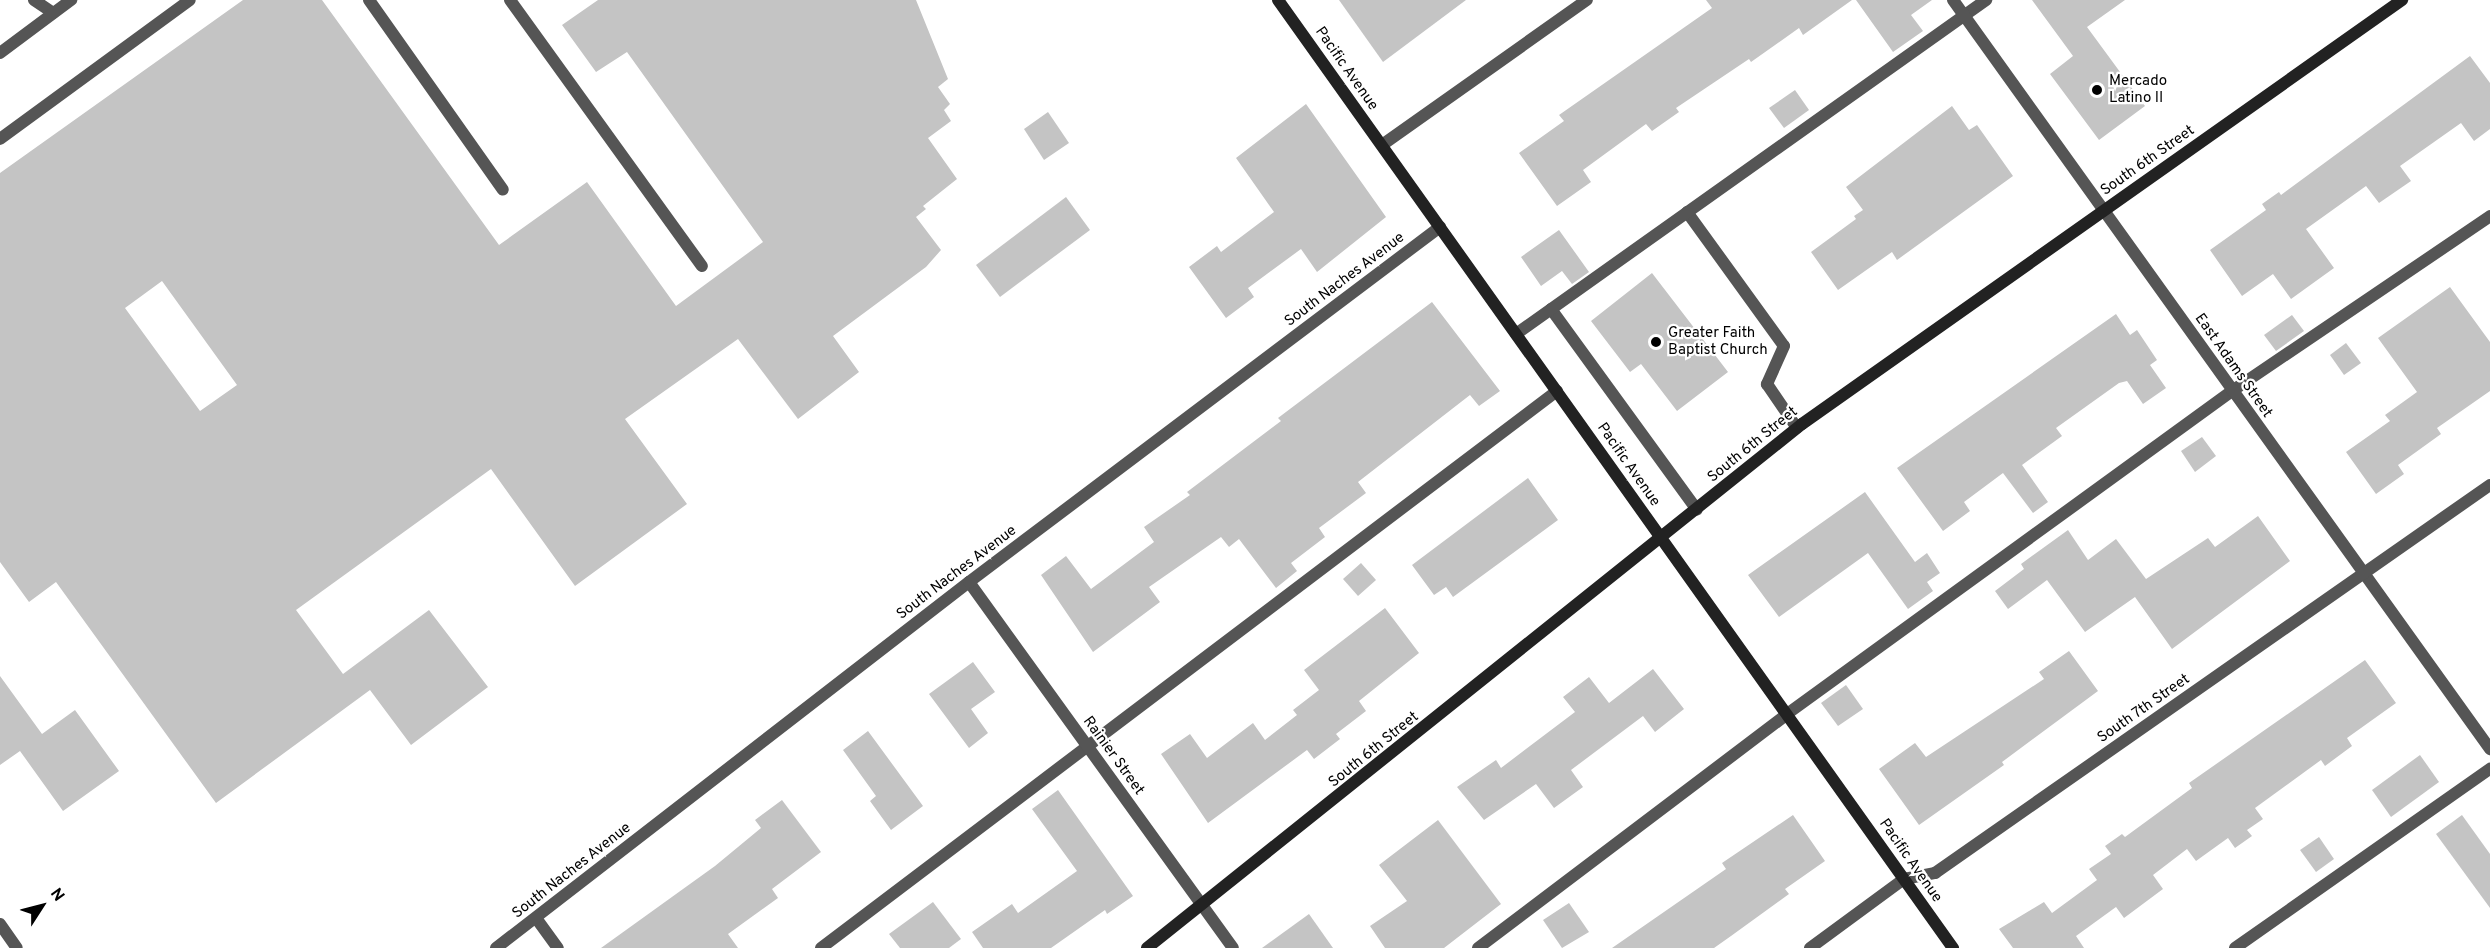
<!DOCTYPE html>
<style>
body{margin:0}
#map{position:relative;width:2490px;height:948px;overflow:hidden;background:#fff;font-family:Overpass,sans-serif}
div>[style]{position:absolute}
.building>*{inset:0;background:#c4c4c4}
.lane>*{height:12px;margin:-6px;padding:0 6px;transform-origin:6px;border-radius:6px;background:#555}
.street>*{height:12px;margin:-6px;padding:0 6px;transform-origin:6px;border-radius:6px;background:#555}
.secondary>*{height:12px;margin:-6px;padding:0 6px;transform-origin:6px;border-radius:6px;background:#222}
.dots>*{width:16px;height:16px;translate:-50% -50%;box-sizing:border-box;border:3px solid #fff;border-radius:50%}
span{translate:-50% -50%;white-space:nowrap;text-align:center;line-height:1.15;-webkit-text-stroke:4.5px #fff;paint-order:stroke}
.street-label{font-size:15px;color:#000}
.poi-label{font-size:15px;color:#000}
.left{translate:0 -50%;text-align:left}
.north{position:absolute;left:12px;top:876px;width:60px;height:60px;-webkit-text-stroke:4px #fff;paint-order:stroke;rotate:54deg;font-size:16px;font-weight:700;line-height:24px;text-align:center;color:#000}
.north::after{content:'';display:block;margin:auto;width:21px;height:27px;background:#000;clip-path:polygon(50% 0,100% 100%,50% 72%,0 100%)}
</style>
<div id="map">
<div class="building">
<i style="clip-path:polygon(evenodd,243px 0,322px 0,499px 245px,587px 182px,676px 306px,763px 242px,627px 52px,596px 72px,562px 25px,598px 0,916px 0,948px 79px,938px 87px,950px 104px,944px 110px,951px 121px,928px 138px,957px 179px,923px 206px,926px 209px,916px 217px,941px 250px,926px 267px,833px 336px,859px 372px,798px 419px,738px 339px,625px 419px,687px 504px,575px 586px,491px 469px,296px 610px,343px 674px,429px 610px,488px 687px,411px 745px,370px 690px,216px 803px,56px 582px,29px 602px,0 562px,0 173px,243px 0,162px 281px,237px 385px,200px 411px,125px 308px,162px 281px)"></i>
<i style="clip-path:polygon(1339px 0,1466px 0,1383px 62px)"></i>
<i style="clip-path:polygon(1706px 0,1852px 0,1803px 35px,1799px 28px,1751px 62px,1749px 59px,1676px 108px,1679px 112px,1652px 131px,1646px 124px,1583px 170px,1591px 182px,1557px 206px,1519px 153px,1564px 121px,1559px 115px,1712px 8px)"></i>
<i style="clip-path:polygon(1856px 0,1932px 0,1911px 15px,1923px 31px,1893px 52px)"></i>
<i style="clip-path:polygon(2032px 0,2125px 0,2087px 27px,2145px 106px,2099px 140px,2050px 74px,2073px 56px)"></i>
<i style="clip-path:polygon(2470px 56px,2490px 83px,2490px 129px,2474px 141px,2461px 123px,2400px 166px,2411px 181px,2379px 203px,2366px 186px,2306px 229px,2334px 268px,2291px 299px,2273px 274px,2242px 296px,2210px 250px,2266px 210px,2262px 204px,2279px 192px,2281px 195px)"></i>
<i style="clip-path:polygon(1795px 90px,1809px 110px,1784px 128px,1769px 108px)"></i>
<i style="clip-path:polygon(1306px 104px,1386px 217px,1317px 272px,1301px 249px,1248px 288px,1254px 297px,1226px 318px,1189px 267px,1217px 246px,1221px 252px,1274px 212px,1236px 158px)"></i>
<i style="clip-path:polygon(1952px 106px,1969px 130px,1977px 125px,2013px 176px,1897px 260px,1892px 252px,1838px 290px,1811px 252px,1856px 219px,1854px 216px,1863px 210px,1846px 187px)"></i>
<i style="clip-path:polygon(1048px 112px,1069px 143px,1044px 160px,1024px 129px)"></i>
<i style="clip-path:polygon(1066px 197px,1090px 230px,1000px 297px,976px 265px)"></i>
<i style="clip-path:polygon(1559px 230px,1589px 272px,1572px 284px,1562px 271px,1541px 286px,1521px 257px)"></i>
<i style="clip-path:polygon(1652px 273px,1728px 372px,1677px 411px,1641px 364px,1630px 372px,1591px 321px)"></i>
<i style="clip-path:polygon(2450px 287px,2490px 342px,2490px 391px,2437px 428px,2441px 434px,2398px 465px,2404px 474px,2376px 494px,2346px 452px,2390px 421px,2385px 415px,2417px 392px,2378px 338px)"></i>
<i style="clip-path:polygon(1432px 302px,1500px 391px,1479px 406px,1470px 395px,1358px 482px,1366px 493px,1319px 528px,1325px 537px,1291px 563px,1297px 571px,1276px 588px,1239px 539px,1229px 547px,1221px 537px,1149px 587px,1160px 602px,1093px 652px,1041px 575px,1066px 556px,1091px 589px,1154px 542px,1144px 527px,1190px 495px,1187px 492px,1281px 421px,1278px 418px)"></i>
<i style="clip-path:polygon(2116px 314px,2130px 335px,2137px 330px,2157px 360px,2150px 365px,2166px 388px,2143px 404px,2127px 381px,2119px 383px,2056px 428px,2062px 436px,2022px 465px,2048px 502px,2033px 513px,2003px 473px,1964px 502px,1970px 511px,1943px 531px,1897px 468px)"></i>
<i style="clip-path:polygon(2292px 315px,2304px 331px,2276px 351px,2264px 335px)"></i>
<i style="clip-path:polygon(2346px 343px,2361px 363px,2344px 375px,2330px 355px)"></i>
<i style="clip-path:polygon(2202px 437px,2216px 456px,2195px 472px,2181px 451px)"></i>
<i style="clip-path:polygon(1528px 478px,1558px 520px,1453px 597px,1446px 587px,1434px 595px,1412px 565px)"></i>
<i style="clip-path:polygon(1865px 492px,1915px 562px,1927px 553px,1940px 573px,1927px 582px,1933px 591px,1908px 609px,1868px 553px,1779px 617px,1748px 575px)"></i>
<i style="clip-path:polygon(2258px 516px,2290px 561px,2172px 649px,2135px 597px,2085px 632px,2047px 580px,2008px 609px,1995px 591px,2024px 569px,2021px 564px,2068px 530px,2088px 560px,2116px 539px,2146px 579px,2208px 538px,2215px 547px)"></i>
<i style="clip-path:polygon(1361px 563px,1376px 580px,1358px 596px,1343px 579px)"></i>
<i style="clip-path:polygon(1385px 608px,1419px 653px,1359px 701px,1366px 711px,1336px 734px,1340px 739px,1314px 759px,1307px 750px,1208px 823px,1161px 754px,1190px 734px,1207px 758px,1253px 723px,1265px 740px,1297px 715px,1293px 710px,1319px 690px,1304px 670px)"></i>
<i style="clip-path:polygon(2069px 651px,2098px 691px,2002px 762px,2004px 765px,1919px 825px,1879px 769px,1915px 743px,1926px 757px,2044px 679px,2039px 672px)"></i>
<i style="clip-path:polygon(2365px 660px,2396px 703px,2347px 738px,2352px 746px,2325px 766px,2321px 760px,2255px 808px,2263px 819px,2247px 830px,2252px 836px,2235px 848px,2228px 838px,2196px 861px,2187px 849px,2153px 875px,2163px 889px,2124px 918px,2116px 907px,2076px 936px,2084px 948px,2013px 948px,1999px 929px,2044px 902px,2052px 913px,2097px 880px,2089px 869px,2111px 854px,2105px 846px,2122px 834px,2125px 837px,2192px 788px,2189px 783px)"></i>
<i style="clip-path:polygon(973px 662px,995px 692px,971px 709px,988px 733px,969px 748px,929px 694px)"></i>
<i style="clip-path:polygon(1653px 669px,1684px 709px,1655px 732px,1643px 716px,1571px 770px,1583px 787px,1554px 808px,1536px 784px,1484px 820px,1457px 787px,1496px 760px,1501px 768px,1575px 712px,1563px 697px,1589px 677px,1609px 703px)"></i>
<i style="clip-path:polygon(0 676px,42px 734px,75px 710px,119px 771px,63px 811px,20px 751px,0 765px)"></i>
<i style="clip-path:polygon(1846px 685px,1863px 709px,1838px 726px,1821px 703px)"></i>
<i style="clip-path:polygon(868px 731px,923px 806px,891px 830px,870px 801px,876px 796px,843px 750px)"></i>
<i style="clip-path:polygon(2420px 755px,2439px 782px,2391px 817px,2372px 790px)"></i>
<i style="clip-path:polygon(1058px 790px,1133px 896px,1107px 914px,1105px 910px,1051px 948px,983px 948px,972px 932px,1012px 904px,1018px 913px,1077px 871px,1032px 809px)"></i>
<i style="clip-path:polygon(782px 800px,821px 852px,772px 889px,778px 898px,728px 934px,738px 948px,601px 948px,715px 866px,761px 828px,755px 820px)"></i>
<i style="clip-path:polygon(1793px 815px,1825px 861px,1785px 889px,1789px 894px,1731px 936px,1714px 948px,1612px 948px,1726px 869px,1722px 863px)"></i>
<i style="clip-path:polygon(2462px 815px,2490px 854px,2490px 908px,2436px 834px)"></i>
<i style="clip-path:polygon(1438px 820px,1501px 904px,1444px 948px,1385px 948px,1370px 926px,1407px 901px,1379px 865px)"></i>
<i style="clip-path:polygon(2319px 837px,2334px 859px,2316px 872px,2300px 850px)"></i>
<i style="clip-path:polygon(933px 902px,961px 939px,949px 948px,900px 948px,889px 934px)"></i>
<i style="clip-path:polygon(1569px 903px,1589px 932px,1562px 948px,1543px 920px)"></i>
<i style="clip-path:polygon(1309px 914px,1333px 948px,1262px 948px)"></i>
</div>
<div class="lane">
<i style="left:34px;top:0;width:23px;rotate:34deg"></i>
<i style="left:369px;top:0;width:232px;rotate:54.8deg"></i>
<i style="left:510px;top:0;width:328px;rotate:54.2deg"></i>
<i style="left:0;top:139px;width:235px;rotate:-36.2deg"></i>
<i style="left:1687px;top:212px;width:165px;rotate:54.1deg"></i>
<i style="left:1784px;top:346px;width:42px;rotate:114.1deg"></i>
<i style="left:1767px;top:384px;width:53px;rotate:55.7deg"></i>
<i style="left:1551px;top:309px;width:248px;rotate:54deg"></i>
<i style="left:1516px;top:334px;width:577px;rotate:-35.4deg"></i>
<i style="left:821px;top:948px;width:923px;rotate:-37.12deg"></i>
<i style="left:1478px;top:948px;width:388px;rotate:-37.1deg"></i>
<i style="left:1787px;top:714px;width:550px;rotate:-35.97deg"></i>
<i style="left:2232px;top:391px;width:312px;rotate:-34.1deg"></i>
<i style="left:2235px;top:948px;width:312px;rotate:-35.1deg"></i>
</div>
<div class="street">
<i style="left:1953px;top:0;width:922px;rotate:54.36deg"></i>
<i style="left:0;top:53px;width:89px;rotate:-36.7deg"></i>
<i style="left:1382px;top:145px;width:251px;rotate:-35.3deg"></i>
<i style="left:969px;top:582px;width:451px;rotate:54.2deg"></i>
<i style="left:536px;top:918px;width:37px;rotate:54deg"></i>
<i style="left:0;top:924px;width:29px;rotate:55deg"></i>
<i style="left:496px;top:948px;width:598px;rotate:-37.73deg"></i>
<i style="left:969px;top:582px;width:590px;rotate:-37.01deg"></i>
<i style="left:1810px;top:948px;width:117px;rotate:-36.3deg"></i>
<i style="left:1904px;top:879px;width:32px;rotate:-11deg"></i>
<i style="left:1935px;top:873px;width:677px;rotate:-34.96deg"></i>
</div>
<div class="secondary">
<i style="left:1278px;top:0;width:1164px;rotate:54.55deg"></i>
<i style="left:1147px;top:948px;width:839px;rotate:-38.66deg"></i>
<i style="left:1802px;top:424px;width:735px;rotate:-35.25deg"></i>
</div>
<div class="dots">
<i style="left:2097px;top:90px;background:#000"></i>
<i style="left:1656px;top:342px;background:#000"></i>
</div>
<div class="street-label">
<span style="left:1346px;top:69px;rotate:55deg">Pacific Avenue</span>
<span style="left:2148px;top:161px;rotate:-35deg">South 6th Street</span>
<span style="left:1345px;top:280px;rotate:-37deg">South Naches Avenue</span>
<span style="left:2233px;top:366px;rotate:55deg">East Adams Street</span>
<span style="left:1753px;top:445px;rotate:-39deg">South 6th Street</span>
<span style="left:1628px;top:465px;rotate:55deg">Pacific Avenue</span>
<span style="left:957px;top:573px;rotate:-37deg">South Naches Avenue</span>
<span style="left:2144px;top:709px;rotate:-35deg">South 7th Street</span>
<span style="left:1374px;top:750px;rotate:-39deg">South 6th Street</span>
<span style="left:1113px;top:756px;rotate:54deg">Rainier Street</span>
<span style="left:1910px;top:861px;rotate:55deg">Pacific Avenue</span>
<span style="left:572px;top:871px;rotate:-38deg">South Naches Avenue</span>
</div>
<div class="poi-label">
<span class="left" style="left:2109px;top:90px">Mercado<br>Latino II</span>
<span class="left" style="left:1668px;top:342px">Greater Faith<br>Baptist Church</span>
</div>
<div class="north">N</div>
</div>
